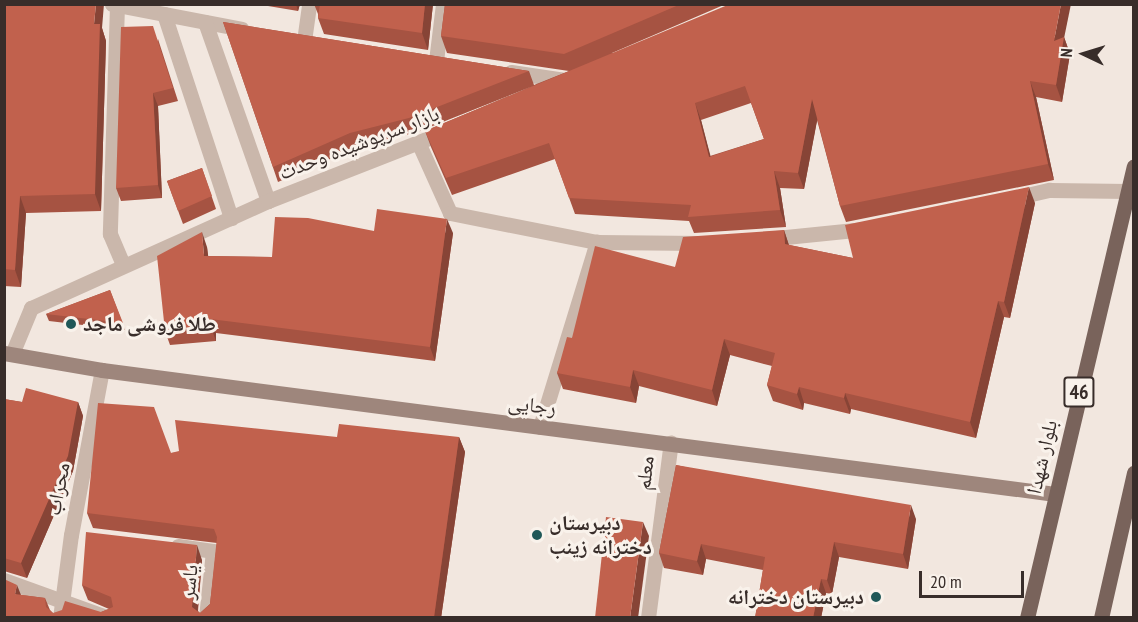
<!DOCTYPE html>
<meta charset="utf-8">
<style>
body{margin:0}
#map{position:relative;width:1138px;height:622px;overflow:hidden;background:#f2e7df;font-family:"PT Sans Narrow","Noto Naskh Arabic",sans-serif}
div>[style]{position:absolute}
.street>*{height:15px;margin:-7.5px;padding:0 7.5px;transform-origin:7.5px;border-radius:7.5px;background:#cab7ab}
.secondary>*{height:15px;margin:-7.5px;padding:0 7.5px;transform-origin:7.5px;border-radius:7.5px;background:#9e867c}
.primary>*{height:15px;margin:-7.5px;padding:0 7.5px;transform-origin:7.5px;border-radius:7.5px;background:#79635b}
.wall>*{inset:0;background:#a65342}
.shaded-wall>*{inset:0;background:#874436}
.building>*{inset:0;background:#c1614d}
.dots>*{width:16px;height:16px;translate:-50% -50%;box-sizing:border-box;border:3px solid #f9f2eb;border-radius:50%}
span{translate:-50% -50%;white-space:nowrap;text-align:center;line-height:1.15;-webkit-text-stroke:6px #f9f2eb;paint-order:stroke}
.shield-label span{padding:2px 4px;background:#f9f2eb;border:2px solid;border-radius:4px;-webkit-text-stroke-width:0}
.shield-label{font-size:20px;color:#382d2a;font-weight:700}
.street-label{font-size:21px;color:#382d2a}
.poi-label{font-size:21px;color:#382d2a;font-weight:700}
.left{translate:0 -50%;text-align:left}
.right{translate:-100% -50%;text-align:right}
.frame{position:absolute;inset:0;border:6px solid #382d2a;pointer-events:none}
.north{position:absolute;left:1054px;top:24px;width:60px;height:60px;-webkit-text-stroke:4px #f9f2eb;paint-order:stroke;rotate:274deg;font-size:16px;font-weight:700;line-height:24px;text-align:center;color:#382d2a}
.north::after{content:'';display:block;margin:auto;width:21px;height:27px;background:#382d2a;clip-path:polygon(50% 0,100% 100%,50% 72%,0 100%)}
.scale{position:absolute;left:919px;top:571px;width:105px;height:27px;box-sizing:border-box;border:3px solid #382d2a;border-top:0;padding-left:8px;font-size:18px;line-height:21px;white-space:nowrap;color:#382d2a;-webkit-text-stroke:4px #f9f2eb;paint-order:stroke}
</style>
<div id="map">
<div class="street">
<i style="left:112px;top:4px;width:132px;rotate:10.9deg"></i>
<i style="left:117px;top:5px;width:229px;rotate:91.8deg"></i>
<i style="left:110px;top:234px;width:34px;rotate:67deg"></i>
<i style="left:164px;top:14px;width:215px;rotate:71.8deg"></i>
<i style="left:205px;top:22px;width:190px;rotate:70.6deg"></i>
<i style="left:304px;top:41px;width:37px;rotate:-82deg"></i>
<i style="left:436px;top:61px;width:57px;rotate:-83deg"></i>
<i style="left:511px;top:72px;width:61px;rotate:8.5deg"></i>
<i style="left:418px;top:142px;width:78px;rotate:65.7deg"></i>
<i style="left:450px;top:213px;width:150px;rotate:11.2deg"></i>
<i style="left:597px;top:242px;width:103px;rotate:0.6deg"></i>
<i style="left:1014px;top:198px;width:37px;rotate:-13deg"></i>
<i style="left:1050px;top:190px;width:78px;rotate:0.7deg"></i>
<i style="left:766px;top:239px;width:99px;rotate:-5.8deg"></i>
<i style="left:12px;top:354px;width:50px;rotate:-67.6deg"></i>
<i style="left:31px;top:308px;width:260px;rotate:-24.3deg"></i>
<i style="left:268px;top:201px;width:192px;rotate:-21.4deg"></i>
<i style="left:540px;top:427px;width:194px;rotate:-72.9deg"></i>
<i style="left:178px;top:546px;width:35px;rotate:8deg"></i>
<i style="left:213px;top:551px;width:67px;rotate:96deg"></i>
<i style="left:4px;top:580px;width:112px;rotate:19.9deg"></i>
<i style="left:60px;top:618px;width:84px;rotate:-82.5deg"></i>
<i style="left:71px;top:535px;width:168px;rotate:-79.4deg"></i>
<i style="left:648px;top:618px;width:177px;rotate:-82.6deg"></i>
</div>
<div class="secondary">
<i style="left:4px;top:353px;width:99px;rotate:9.8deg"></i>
<i style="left:102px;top:370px;width:961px;rotate:7.41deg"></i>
</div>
<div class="primary">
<i style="left:1027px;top:618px;width:464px;rotate:-76.7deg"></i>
<i style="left:1101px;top:618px;width:149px;rotate:-77.2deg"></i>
</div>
<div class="wall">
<i style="clip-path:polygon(4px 4px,102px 28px,106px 41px,101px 211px,26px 213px,21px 287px,4px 286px)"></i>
<i style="clip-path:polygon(256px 4px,300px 4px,298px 11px)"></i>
<i style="clip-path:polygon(314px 4px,433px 4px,428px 50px,324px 34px,318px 18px,318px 14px)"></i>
<i style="clip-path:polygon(evenodd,445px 4px,726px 4px,612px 53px,1064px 37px,1070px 54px,1062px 102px,1036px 97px,1054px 180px,846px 222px,840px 206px,817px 120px,804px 189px,780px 188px,786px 227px,694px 233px,689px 221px,575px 214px,555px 159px,452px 195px,431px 147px,425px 131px,533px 86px,415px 133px,355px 148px,278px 182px,223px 22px,529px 71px,534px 85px,569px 71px,447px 53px,441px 36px,445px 4px,751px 103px,764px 139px,710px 156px,701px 120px,751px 103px)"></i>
<i style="clip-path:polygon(158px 39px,178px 101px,158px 106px,162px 198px,121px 201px,116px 188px)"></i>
<i style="clip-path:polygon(202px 168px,216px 209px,183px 224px,167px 181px)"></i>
<i style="clip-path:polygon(1035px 203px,1010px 318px,1004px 317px,976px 438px,851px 409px,850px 414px,804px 403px,803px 410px,773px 401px,767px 385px,772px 366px,730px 355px,717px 406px,639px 386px,636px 403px,563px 389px,557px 373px,572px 338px,675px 267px,784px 230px,789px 245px,853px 258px)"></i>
<i style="clip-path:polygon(374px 231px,453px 233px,435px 361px,216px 333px,216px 341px,170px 345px,165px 331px,207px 247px,208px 256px,272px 257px)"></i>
<i style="clip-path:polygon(110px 290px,125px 330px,49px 321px,46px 314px)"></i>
<i style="clip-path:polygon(4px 399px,22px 402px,78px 402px,83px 416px,73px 471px,27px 578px,4px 571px)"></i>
<i style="clip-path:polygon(337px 437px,459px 437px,465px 452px,441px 618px,4px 618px,21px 595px,45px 598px,50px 610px,53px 613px,101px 612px,109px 609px,88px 600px,82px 585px,202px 560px,198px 611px,200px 613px,210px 604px,217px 543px,93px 528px,87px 513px,171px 453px)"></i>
<i style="clip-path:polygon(676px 465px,916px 519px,908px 569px,839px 557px,832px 594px,826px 593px,821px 618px,755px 618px,763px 570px,706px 559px,703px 575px,664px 568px,659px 553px)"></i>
</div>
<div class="shaded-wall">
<i style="clip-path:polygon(96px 4px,104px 4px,102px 28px,106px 41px,101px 211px,95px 194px,94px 24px)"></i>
<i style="clip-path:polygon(296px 4px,300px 4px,298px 11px)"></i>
<i style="clip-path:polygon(425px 4px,433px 4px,428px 50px,422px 33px)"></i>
<i style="clip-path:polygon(1061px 4px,1071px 4px,1060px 58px,1054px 41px)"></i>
<i style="clip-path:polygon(1064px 37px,1070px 54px,1062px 102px,1056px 85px)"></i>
<i style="clip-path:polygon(1030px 81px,1036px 97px,1054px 180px,1048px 164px)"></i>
<i style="clip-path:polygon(153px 93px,158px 106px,162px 198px,158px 185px)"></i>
<i style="clip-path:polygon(812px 99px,818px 116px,804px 189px,798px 173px)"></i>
<i style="clip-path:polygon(695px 103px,701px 120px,715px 173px,709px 157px)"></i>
<i style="clip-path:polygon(774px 171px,780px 188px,786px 227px,780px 210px)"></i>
<i style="clip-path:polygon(1029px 187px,1035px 203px,1010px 318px,1004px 302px)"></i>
<i style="clip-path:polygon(20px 196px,26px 213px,21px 287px,15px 270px)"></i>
<i style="clip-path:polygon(447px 219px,453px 233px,435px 361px,430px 347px)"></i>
<i style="clip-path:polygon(784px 230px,789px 246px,785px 244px)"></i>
<i style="clip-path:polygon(202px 232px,207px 247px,210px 270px,204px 256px)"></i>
<i style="clip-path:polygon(998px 301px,1004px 317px,976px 438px,970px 422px)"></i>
<i style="clip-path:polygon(210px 319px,216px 333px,216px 341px,211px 327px)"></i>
<i style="clip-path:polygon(724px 339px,730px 355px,717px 406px,712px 390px)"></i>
<i style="clip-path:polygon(633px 370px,639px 386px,636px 403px,630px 387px)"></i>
<i style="clip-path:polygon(799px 387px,804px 403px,803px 410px,797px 394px)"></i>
<i style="clip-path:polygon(845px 393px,851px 409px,850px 414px,844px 398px)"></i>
<i style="clip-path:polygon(78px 402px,83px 416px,73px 471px,27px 578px,21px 563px)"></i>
<i style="clip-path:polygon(459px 437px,465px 452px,441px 618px,434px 618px)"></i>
<i style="clip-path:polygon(911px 505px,916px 519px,908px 569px,903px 554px)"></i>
<i style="clip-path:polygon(643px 522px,649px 536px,638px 618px,630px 618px)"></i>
<i style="clip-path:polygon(834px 542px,839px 557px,832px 594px,827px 580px)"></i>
<i style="clip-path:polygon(701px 544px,706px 559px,703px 575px,697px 561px)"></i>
<i style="clip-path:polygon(197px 545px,202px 560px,197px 618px,192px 607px)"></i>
<i style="clip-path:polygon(821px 579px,826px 593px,821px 618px,813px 618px)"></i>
<i style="clip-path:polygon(17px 585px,23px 600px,15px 594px)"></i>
</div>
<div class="building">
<i style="clip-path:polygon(4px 4px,96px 4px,94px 24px,100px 24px,95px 194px,20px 196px,15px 270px,4px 269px)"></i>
<i style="clip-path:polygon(320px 4px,425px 4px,422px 33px,318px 18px)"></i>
<i style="clip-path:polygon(445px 4px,681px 4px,564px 54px,441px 36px)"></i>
<i style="clip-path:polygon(evenodd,730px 4px,1061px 4px,1054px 41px,1064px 37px,1056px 85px,1030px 81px,1048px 164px,840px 206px,812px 99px,798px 173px,774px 171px,780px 210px,688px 217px,691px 205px,569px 198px,549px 143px,446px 178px,425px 131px,730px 4px,745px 86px,764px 139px,709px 157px,695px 103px,745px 86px)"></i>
<i style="clip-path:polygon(223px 22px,529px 71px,409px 118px,350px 133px,273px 167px)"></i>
<i style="clip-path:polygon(153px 26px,173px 88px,153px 93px,158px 185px,116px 188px,121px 27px)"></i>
<i style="clip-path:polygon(202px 168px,212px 196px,178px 211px,167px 181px)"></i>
<i style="clip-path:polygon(1029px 187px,1004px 302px,998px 301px,970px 422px,845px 393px,844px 398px,799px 387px,797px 394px,767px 385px,775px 353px,724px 339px,712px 390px,633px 370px,630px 387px,557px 373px,567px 337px,572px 338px,595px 246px,675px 267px,683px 237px,784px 230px,785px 244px,853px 258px,845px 225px)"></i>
<i style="clip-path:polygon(377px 209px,447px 219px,430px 347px,210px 319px,211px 327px,165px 331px,157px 256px,202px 232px,204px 256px,272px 257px,275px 217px,308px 218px,374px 231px)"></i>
<i style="clip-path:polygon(110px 290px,123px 323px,46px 314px)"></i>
<i style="clip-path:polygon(26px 388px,78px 402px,68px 456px,21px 563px,4px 558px,4px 399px,22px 402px)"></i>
<i style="clip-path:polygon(98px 403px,154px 407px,171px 453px,179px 451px,175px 420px,337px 437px,339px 424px,459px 437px,434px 617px,437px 618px,4px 618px,4px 579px,17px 585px,15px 594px,45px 598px,46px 607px,53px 613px,62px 610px,65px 601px,101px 612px,113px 607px,111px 597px,82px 585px,86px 532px,197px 545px,192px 607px,200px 613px,210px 604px,217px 537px,214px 529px,87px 513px)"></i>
<i style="clip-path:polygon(676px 465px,911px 505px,903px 554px,834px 542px,827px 580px,821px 579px,813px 618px,755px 618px,765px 557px,701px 544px,697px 561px,659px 553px)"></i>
<i style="clip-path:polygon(606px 517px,643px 522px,630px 618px,595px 618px)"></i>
</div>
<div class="dots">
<i style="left:71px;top:324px;background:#205858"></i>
<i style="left:537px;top:535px;background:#205858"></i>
<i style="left:876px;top:597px;background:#205858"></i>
</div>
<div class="shield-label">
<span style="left:1079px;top:392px">46</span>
</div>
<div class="street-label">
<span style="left:359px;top:143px;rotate:-21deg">بازار سرپوشیده وحدت</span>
<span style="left:532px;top:405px;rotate:7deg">رجایی</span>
<span style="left:1042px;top:457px;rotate:-77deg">بلوار شهدا</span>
<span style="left:645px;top:473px;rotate:-83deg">معلم</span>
<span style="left:58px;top:489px;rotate:-79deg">محراب</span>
<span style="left:189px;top:582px;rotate:-84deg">یاسر</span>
</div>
<div class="poi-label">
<span class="left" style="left:83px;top:324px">طلا فروشی ماجد</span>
<span class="left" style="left:549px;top:535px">دبیرستان<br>دخترانه زینب</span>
<span class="right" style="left:864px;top:597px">دبیرستان دخترانه</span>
</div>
<div class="frame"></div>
<div class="north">N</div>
<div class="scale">20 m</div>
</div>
